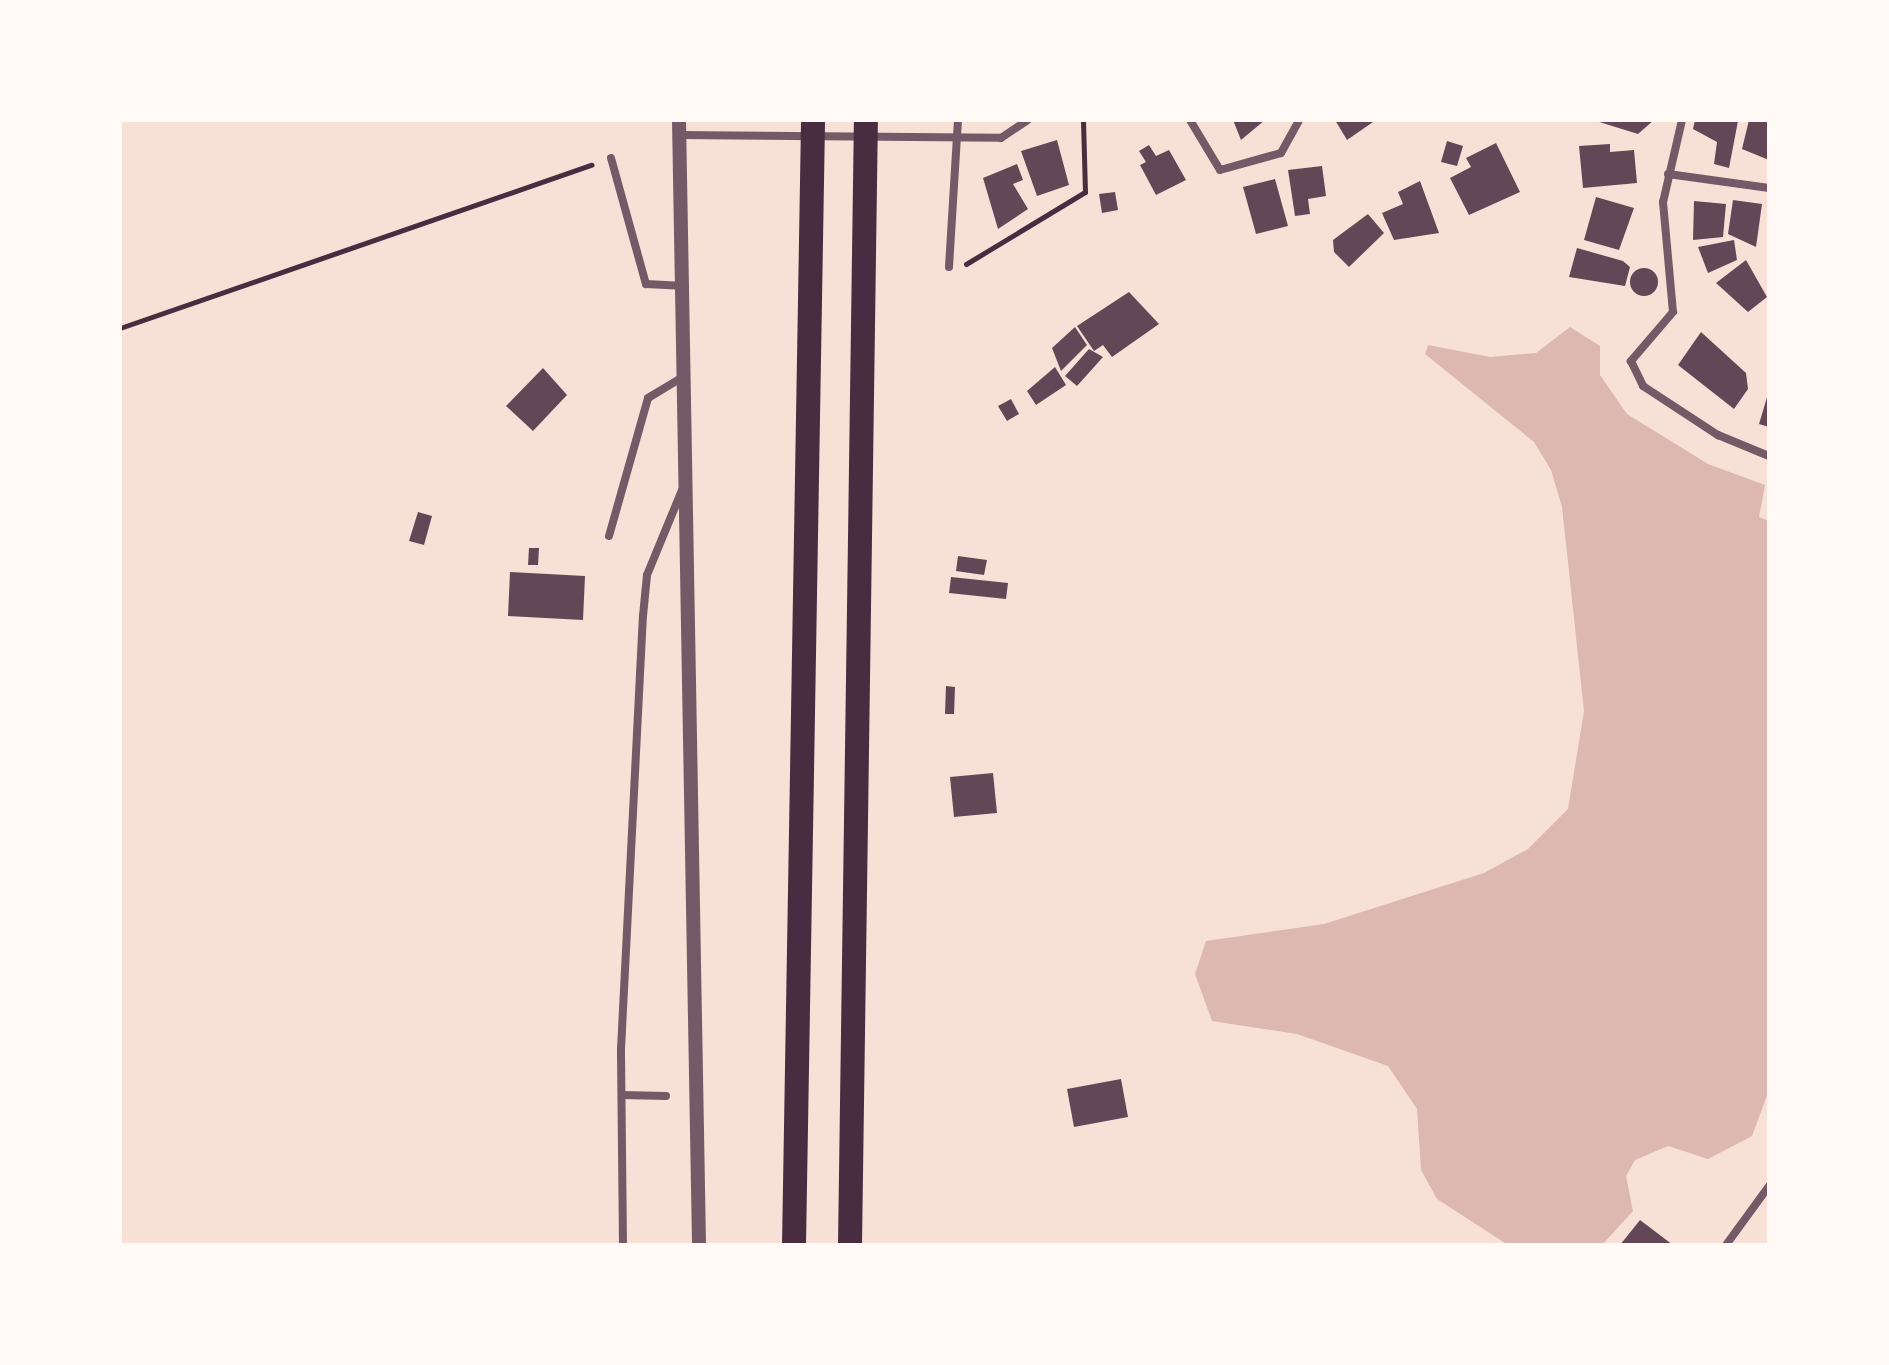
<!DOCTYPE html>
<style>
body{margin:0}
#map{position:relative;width:1889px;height:1365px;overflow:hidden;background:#f7e1d7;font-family:"Open Sans",sans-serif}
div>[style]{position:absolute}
.water>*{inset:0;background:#dcb8b0}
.building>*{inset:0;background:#644757}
.round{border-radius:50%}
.path>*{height:5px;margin:-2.5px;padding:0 2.5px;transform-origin:2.5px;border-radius:2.5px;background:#4a2c40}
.minor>*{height:8px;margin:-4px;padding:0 4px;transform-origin:4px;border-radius:4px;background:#755966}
.tertiary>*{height:14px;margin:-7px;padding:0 7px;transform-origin:7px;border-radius:7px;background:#755966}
.motorway>*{height:24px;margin:-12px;padding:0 12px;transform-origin:12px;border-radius:12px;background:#4a2c40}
span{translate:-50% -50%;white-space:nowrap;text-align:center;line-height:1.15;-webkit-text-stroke:6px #fffaf5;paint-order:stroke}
.frame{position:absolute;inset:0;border:122px solid #fffaf5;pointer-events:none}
</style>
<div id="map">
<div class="water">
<i style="clip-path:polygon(1570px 327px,1600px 346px,1600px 375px,1627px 414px,1708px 464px,1765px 485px,1759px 517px,1769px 521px,1769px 1090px,1752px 1136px,1708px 1159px,1668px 1146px,1635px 1160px,1626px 1176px,1633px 1211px,1602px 1245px,1508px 1245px,1437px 1199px,1421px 1170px,1417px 1109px,1388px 1066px,1297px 1034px,1212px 1021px,1195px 974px,1206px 941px,1324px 924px,1484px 873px,1528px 849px,1568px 809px,1584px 711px,1562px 507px,1551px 470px,1534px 442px,1425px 354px,1428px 345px,1490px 357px,1536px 353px)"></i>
</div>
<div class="building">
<i style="clip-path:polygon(1233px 120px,1265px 120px,1241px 140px)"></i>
<i style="clip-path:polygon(1335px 120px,1376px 120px,1347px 140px)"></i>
<i style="clip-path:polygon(1593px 120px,1654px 120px,1638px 134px)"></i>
<i style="clip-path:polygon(1695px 120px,1738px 121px,1729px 168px,1714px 164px,1717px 142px,1693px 129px)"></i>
<i style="clip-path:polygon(1749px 120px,1769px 120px,1769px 160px,1742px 149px)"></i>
<i style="clip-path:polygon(1057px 140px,1069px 185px,1037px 196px,1021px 151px)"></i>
<i style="clip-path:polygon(1447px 141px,1463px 146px,1457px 166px,1441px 162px)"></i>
<i style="clip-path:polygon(1496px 143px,1520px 192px,1469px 215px,1450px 178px,1471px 167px,1466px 158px)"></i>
<i style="clip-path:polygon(1610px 144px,1610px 152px,1634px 150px,1637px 183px,1583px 188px,1579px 146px)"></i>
<i style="clip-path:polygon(1149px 145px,1156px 156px,1169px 150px,1186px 180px,1156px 195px,1140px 165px,1146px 162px,1139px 151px)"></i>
<i style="clip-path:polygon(1017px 164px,1023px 180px,1013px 184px,1028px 209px,998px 229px,983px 178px)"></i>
<i style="clip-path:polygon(1322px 166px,1326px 196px,1308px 199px,1310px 214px,1295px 216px,1288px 170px)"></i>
<i style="clip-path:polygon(1275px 179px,1288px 226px,1256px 234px,1243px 187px)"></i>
<i style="clip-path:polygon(1420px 181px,1439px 233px,1394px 240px,1382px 213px,1403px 204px,1398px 192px)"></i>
<i style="clip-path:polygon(1115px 192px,1118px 210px,1102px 213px,1099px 194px)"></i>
<i style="clip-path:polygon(1596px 197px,1634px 208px,1619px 250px,1584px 240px)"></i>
<i style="clip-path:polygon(1733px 200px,1762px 204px,1756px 247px,1728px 234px)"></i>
<i style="clip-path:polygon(1694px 201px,1726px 204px,1723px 237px,1693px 240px)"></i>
<i style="clip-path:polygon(1368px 214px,1384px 233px,1349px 267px,1334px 252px,1333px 240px)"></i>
<i style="clip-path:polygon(1734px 240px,1737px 260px,1708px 273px,1698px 247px)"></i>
<i style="clip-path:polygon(1577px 248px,1623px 261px,1630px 267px,1625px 286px,1569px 277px)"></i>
<i style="clip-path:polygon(1746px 260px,1767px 297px,1748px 312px,1716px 283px)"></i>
<i class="round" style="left:1630px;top:268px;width:28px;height:28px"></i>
<i style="clip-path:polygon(1129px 292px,1159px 324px,1112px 357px,1103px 345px,1094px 351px,1077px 326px)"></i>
<i style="clip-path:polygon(1075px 327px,1087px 345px,1061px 371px,1052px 348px)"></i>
<i style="clip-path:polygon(1701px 332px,1746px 373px,1748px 389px,1734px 409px,1678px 365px)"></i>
<i style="clip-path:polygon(1089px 349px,1103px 357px,1077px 386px,1065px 376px)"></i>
<i style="clip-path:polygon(1055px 367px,1066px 385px,1036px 405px,1027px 391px)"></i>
<i style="clip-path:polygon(543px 368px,567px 395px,533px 431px,506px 406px)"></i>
<i style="clip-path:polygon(1768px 394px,1769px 394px,1769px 427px,1759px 424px)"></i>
<i style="clip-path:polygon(1011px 399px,1019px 414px,1007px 421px,998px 406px)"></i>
<i style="clip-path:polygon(418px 512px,432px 516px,424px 545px,409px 541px)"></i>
<i style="clip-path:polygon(529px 548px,539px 548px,538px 565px,528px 565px)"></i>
<i style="clip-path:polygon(958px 556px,987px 560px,984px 575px,956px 571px)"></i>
<i style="clip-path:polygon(510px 572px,585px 576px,583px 620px,508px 616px)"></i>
<i style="clip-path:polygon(951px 577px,1008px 583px,1006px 599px,949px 593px)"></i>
<i style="clip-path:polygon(946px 686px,955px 687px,954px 714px,945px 714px)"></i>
<i style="clip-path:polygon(993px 773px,997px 813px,954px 817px,950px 777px)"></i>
<i style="clip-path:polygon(1121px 1079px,1128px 1117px,1074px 1127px,1067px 1089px)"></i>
<i style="clip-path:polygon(1640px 1220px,1673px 1245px,1620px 1245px)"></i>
</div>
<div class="path">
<i style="left:966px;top:264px;width:139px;rotate:-31.2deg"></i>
<i style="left:1085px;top:192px;width:72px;rotate:-91.6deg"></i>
<i style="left:120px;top:328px;width:499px;rotate:-19.1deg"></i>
</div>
<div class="minor">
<i style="left:1190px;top:120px;width:58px;rotate:59deg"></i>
<i style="left:1220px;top:170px;width:63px;rotate:-15.6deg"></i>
<i style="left:1281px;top:153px;width:38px;rotate:-61deg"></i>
<i style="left:1682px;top:120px;width:84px;rotate:103deg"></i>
<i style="left:1663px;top:202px;width:110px;rotate:84.8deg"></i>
<i style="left:1673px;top:312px;width:65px;rotate:130.6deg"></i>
<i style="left:1631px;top:361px;width:28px;rotate:64deg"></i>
<i style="left:1643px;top:386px;width:90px;rotate:33.2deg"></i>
<i style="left:1718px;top:435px;width:55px;rotate:22.4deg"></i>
<i style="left:679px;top:135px;width:322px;rotate:0.5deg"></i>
<i style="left:1001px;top:138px;width:32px;rotate:-34deg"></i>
<i style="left:611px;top:158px;width:131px;rotate:74.5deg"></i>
<i style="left:646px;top:284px;width:34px;rotate:3deg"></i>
<i style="left:1668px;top:174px;width:102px;rotate:7.9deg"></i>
<i style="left:949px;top:267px;width:147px;rotate:-86.5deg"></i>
<i style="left:609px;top:536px;width:143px;rotate:-74.2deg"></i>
<i style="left:648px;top:398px;width:39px;rotate:-31deg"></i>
<i style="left:622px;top:1095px;width:44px;rotate:1.3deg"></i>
<i style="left:623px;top:1245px;width:196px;rotate:-90.6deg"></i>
<i style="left:621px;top:1049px;width:434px;rotate:-87.1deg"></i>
<i style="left:643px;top:616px;width:41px;rotate:-84.4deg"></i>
<i style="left:647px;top:575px;width:92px;rotate:-67.6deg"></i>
<i style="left:1726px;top:1245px;width:73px;rotate:-53.9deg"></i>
</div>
<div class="tertiary">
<i style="left:679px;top:120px;width:1125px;rotate:88.98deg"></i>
</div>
<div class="motorway">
<i style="left:794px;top:1245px;width:1125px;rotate:-89.03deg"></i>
<i style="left:850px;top:1245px;width:1125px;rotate:-89.19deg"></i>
</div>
<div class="frame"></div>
</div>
